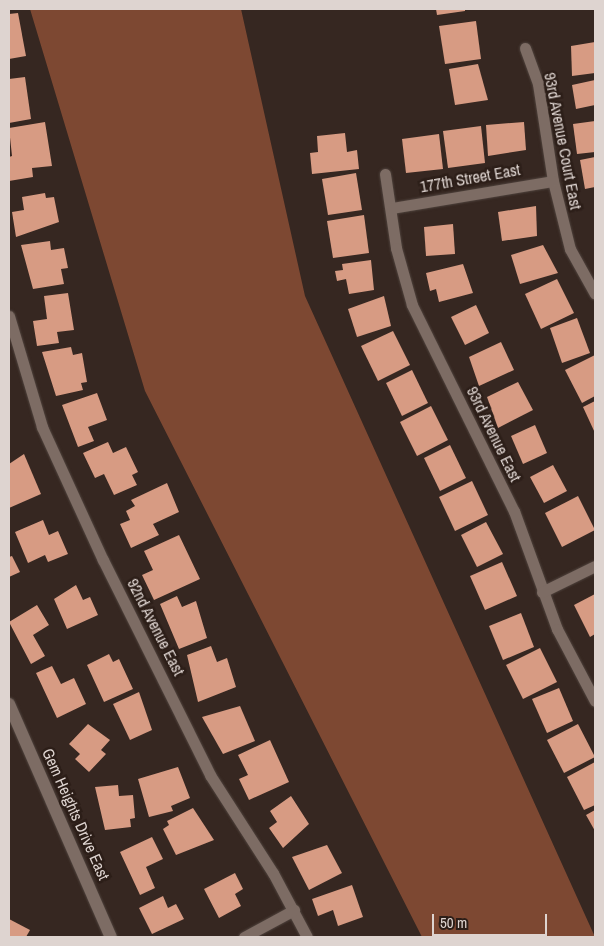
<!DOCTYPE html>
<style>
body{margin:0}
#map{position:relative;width:604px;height:946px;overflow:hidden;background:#362721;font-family:"Archivo Narrow",sans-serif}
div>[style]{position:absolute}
.forest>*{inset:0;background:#7d4832}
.building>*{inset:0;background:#d79b83}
.roads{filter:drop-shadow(0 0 1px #4f433d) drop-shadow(0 0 1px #4f433d)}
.minor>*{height:11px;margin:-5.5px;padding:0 5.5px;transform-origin:5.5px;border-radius:5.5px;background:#7d6c64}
.tertiary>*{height:12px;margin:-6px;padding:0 6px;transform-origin:6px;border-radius:6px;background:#7d6c64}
span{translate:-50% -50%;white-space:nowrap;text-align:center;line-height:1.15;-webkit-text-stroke:5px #2c1e18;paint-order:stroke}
.street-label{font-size:16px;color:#ded4d0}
.frame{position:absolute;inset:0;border:10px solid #ded4d0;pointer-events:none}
.scale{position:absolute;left:432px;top:914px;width:115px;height:22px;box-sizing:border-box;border:2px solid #ded4d0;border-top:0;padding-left:6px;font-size:15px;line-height:18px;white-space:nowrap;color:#ded4d0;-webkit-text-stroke:4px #2c1e18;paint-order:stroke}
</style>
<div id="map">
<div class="forest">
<i style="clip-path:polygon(30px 9px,241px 9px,305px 296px,595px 937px,422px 937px,145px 391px)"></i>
</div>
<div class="building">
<i style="clip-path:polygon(436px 9px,465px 9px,465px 11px,437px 15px)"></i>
<i style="clip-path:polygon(18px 13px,26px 56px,9px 59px,9px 14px)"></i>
<i style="clip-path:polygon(476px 21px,481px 59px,445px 64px,439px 26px)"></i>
<i style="clip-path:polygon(595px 42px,595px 73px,572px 76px,571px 46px)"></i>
<i style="clip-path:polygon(478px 64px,488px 100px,455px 105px,449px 69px)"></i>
<i style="clip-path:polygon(25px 77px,31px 119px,9px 123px,9px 79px)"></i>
<i style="clip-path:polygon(595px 80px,595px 105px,576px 109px,572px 85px)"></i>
<i style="clip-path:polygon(595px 121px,595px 152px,577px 154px,573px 124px)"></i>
<i style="clip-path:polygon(45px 122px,52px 166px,32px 168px,33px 177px,9px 181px,9px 157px,12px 156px,9px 128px)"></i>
<i style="clip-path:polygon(524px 122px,526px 150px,488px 156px,486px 125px)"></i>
<i style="clip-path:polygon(481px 126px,485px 163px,448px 168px,443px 131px)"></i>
<i style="clip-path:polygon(345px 133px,347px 152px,357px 150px,359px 169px,312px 174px,310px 153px,318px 152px,317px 136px)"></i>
<i style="clip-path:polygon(439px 134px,443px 169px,406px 173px,402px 139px)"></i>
<i style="clip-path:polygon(595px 157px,595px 187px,585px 189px,580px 160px)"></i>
<i style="clip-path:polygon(356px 173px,362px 210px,328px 215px,322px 179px)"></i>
<i style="clip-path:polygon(45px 193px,46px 198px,54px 197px,59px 222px,16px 237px,12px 212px,24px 210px,22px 197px)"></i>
<i style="clip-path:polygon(536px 206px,537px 236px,502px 241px,498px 212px)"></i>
<i style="clip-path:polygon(364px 215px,369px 253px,333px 258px,327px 221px)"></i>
<i style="clip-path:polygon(453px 224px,455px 254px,426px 256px,424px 227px)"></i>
<i style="clip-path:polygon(50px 241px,51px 250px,64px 248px,68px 268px,61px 269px,64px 284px,33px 289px,21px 245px)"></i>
<i style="clip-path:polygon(543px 245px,558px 273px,520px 284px,511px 255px)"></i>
<i style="clip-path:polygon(371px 260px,374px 290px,349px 294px,346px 279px,337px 281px,335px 271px,343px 270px,342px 264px)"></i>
<i style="clip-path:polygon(463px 264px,473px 293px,439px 302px,436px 289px,430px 291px,426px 273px)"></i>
<i style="clip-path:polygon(557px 279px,574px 313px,541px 329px,525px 294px)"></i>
<i style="clip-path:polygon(68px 293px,74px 330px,57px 332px,59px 343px,37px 346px,33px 321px,47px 319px,44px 296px)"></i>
<i style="clip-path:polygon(384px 296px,391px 326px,357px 337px,348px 309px)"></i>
<i style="clip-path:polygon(476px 305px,489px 333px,465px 345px,451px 317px)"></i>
<i style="clip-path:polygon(577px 318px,590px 353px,562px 363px,550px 328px)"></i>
<i style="clip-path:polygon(393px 331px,410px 365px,378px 381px,361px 346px)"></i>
<i style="clip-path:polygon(501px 342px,514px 370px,479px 386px,469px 357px)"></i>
<i style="clip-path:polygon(71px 347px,73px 355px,82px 353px,87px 382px,81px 383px,83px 390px,56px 396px,42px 352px)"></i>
<i style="clip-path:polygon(595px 355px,595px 396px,582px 403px,565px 370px)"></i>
<i style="clip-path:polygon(412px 370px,428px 403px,402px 416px,386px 383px)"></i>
<i style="clip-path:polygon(518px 382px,533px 410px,498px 428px,487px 397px)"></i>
<i style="clip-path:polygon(97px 393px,107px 420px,88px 427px,94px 441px,78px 447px,62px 405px)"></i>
<i style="clip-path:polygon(595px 401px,595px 433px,583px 407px)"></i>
<i style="clip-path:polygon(431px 406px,448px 440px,417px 456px,400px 422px)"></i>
<i style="clip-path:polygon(535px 425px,547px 453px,523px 464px,511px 436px)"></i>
<i style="clip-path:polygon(108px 442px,113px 453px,126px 447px,138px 472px,132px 475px,137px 485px,114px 495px,104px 474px,95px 478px,83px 453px)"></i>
<i style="clip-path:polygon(450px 445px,466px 478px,440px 491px,424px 458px)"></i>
<i style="clip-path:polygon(24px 454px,41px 494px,9px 508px,9px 464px)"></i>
<i style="clip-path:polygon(553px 465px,567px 491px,544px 503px,530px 477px)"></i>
<i style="clip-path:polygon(472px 481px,488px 515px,455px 531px,439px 497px)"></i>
<i style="clip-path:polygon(167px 483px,179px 512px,153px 524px,159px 535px,131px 548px,120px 524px,130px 520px,126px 511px,135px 506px,131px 500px)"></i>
<i style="clip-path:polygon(578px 496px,595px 530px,562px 547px,545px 513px)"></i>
<i style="clip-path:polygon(43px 520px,49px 535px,58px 531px,68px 554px,48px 562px,45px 555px,28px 563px,15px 532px)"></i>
<i style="clip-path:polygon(486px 522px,503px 554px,477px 567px,461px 535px)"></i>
<i style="clip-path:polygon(179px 535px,200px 579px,154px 600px,142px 575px,153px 570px,144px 551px)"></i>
<i style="clip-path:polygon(12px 556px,20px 572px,9px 577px,9px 557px)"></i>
<i style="clip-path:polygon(502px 562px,517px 596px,485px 610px,470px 576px)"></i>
<i style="clip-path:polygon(76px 585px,83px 600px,90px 597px,98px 615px,67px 629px,54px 599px)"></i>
<i style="clip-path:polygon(595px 594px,595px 634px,590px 637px,574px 605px)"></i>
<i style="clip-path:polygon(177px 596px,182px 607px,196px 601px,207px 638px,179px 649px,160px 604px)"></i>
<i style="clip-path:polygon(37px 605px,49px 625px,33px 635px,45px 656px,31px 664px,9px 622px)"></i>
<i style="clip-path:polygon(521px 613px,534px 647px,503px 660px,489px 626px)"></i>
<i style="clip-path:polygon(211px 646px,217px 662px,227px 658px,236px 687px,198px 702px,187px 655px)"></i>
<i style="clip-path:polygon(540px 648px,557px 682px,523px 699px,506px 665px)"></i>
<i style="clip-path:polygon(109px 654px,113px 662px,119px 659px,133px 689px,104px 702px,87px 665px)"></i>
<i style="clip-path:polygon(52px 666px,61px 684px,74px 678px,86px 704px,57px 718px,36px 673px)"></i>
<i style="clip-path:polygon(559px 688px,573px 721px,547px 733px,532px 699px)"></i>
<i style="clip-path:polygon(139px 692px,152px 730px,130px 740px,113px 704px)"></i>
<i style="clip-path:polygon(240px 706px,255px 741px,223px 754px,202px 717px)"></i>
<i style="clip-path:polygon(88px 724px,110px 740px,101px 750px,106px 754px,89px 772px,75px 759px,80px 754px,69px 744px)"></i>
<i style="clip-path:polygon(578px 724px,595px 757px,564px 773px,547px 740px)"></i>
<i style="clip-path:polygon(270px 740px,289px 782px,249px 800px,239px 779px,248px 775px,238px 755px)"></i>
<i style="clip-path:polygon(595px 762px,595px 805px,584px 810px,567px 777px)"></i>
<i style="clip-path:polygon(178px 767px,190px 798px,171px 806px,173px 811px,149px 817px,138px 779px)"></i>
<i style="clip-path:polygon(118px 785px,119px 796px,133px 795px,135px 818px,130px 819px,131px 827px,105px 830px,95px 787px)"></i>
<i style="clip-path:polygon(291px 796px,309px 824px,283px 848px,269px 828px,277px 822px,270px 811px)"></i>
<i style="clip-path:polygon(193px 808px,214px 840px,176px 855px,163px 829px,169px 825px,167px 821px)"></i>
<i style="clip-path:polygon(595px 810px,595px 831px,586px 815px)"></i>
<i style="clip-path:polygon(152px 837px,163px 859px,146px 867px,155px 888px,140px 895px,120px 852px)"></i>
<i style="clip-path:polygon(327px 845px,342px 873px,309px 890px,292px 857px)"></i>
<i style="clip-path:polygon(235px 873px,243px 889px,235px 894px,241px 906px,219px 918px,204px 889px)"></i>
<i style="clip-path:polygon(352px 885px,363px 917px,338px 926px,333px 910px,318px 916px,312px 899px)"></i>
<i style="clip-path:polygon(163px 896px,168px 908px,176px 904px,184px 919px,152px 934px,139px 908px)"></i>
<i style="clip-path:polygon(9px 919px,30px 930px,26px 937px,9px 937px)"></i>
</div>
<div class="roads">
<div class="minor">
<i style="left:525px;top:48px;width:38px;rotate:70deg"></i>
<i style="left:538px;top:84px;width:98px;rotate:81.2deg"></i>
<i style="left:553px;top:181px;width:70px;rotate:76deg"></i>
<i style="left:570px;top:249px;width:51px;rotate:60.9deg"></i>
<i style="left:385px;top:174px;width:75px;rotate:81.5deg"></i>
<i style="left:396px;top:248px;width:59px;rotate:74.3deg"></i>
<i style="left:412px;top:305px;width:230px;rotate:63.7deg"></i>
<i style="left:514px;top:511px;width:126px;rotate:70deg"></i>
<i style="left:557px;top:629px;width:81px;rotate:62.2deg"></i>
<i style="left:392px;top:208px;width:163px;rotate:-9.5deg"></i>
<i style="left:9px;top:316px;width:116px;rotate:73.4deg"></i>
<i style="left:42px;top:427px;width:146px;rotate:65.4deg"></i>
<i style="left:103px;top:560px;width:240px;rotate:63.5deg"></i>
<i style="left:210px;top:775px;width:117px;rotate:57.3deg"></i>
<i style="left:273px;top:873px;width:72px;rotate:62deg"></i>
<i style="left:542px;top:592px;width:59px;rotate:-26.1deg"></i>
<i style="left:244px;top:937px;width:57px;rotate:-28.4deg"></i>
</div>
<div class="tertiary">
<i style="left:9px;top:704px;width:254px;rotate:66.4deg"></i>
</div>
</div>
<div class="street-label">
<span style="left:563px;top:141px;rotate:79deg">93rd Avenue Court East</span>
<span style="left:470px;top:178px;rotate:-10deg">177th Street East</span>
<span style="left:494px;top:434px;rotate:64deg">93rd Avenue East</span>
<span style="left:156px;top:627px;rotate:63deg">92nd Avenue East</span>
<span style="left:76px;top:814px;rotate:66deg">Gem Heights Drive East</span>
</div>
<div class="frame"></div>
<div class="scale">50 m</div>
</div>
